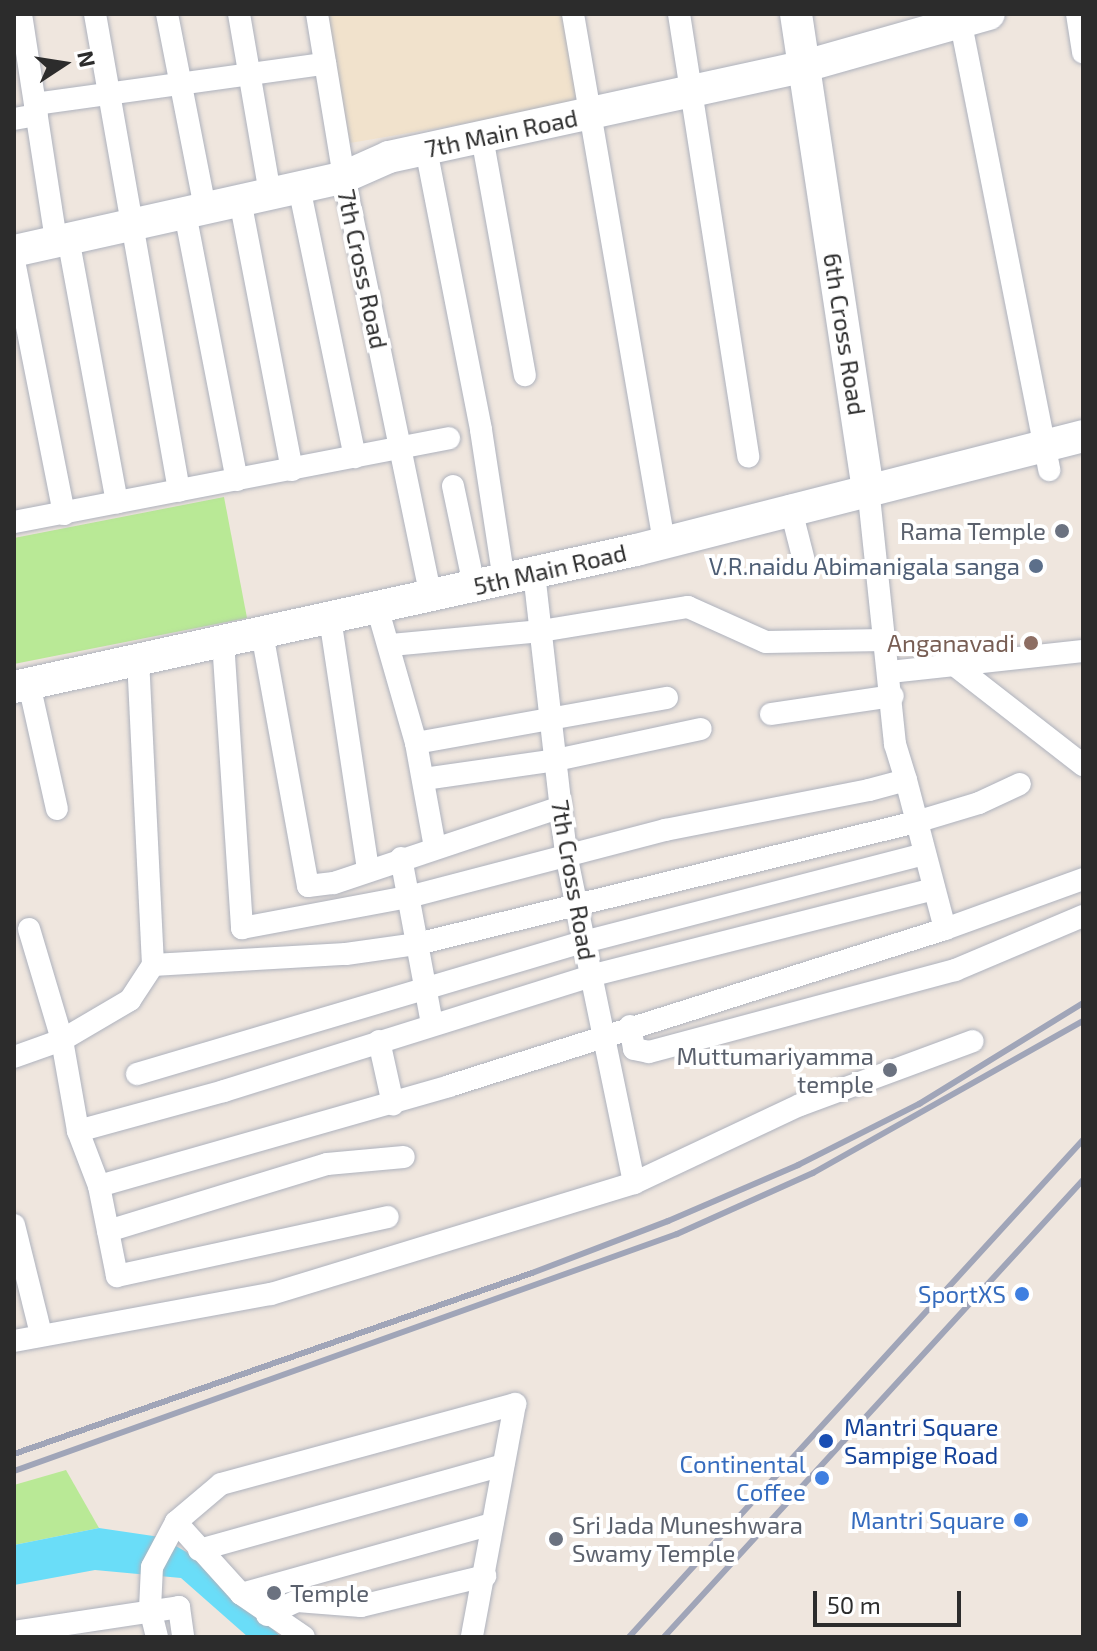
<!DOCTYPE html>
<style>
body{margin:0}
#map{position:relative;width:1097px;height:1651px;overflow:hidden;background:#efe6de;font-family:"Exo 2",sans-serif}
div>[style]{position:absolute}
.education>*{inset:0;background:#f1e2cc}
.green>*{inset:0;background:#b9e996}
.water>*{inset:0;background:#6addf8}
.roads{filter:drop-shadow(0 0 2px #aeb2bd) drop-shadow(0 0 2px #aeb2bd)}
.street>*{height:22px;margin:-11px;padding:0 11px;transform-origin:11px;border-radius:11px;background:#fff}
.secondary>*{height:32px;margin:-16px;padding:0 16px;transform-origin:16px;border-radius:16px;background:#fff}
.rail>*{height:6px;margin:-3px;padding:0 3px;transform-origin:3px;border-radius:3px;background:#a0a5b8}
.dots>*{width:22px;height:22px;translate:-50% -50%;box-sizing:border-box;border:4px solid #fff;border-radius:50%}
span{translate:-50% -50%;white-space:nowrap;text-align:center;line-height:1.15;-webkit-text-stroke:8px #fff;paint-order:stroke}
.street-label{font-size:24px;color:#2c2c2c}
.worship-label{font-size:24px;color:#5b616d}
.right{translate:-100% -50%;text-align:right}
.left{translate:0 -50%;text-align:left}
.service-label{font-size:24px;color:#4e5e75}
.education-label{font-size:24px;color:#785e54}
.shop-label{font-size:24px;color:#366cbe}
.transit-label{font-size:24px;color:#164399}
.frame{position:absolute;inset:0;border:16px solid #2c2c2c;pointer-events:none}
.north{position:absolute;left:24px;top:24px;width:80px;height:80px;-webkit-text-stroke:6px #fff;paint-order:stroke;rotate:78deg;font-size:22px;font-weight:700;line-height:32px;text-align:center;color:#2c2c2c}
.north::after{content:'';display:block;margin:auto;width:28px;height:36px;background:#2c2c2c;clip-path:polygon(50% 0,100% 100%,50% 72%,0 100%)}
.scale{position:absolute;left:813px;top:1591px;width:148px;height:36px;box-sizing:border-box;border:4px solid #2c2c2c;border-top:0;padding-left:10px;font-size:24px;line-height:28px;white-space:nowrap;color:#2c2c2c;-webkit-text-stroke:6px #fff;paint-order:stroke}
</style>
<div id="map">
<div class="education">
<i style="clip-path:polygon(327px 14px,563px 14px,579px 104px,350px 143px)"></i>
</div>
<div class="green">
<i style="clip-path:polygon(224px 497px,247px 618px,14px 664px,14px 538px)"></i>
<i style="clip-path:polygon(66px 1470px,99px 1528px,14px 1545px,14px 1485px)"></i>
</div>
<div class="water">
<i style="clip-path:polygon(99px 1528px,160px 1537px,197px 1558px,281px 1637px,248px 1637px,181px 1578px,95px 1570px,14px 1585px,14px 1545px)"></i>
</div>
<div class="roads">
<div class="street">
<i style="left:21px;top:14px;width:230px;rotate:81.2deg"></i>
<i style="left:95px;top:14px;width:484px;rotate:80deg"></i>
<i style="left:167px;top:14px;width:198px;rotate:78.9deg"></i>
<i style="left:239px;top:14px;width:183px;rotate:80.2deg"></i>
<i style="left:317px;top:14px;width:165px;rotate:80.6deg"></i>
<i style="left:344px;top:177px;width:428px;rotate:78.3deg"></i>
<i style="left:573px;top:14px;width:536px;rotate:80.22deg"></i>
<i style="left:679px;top:14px;width:448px;rotate:81.1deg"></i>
<i style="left:959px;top:14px;width:465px;rotate:78.8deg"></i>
<i style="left:1077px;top:14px;width:39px;rotate:81deg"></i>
<i style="left:35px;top:104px;width:293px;rotate:-7.9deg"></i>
<i style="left:14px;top:119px;width:23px;rotate:-10deg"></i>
<i style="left:482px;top:137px;width:242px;rotate:79.8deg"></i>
<i style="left:426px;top:149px;width:286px;rotate:78.9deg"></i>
<i style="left:481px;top:430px;width:152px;rotate:81.3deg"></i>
<i style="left:299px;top:187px;width:276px;rotate:78.3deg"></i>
<i style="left:240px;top:200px;width:275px;rotate:79.1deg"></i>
<i style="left:185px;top:213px;width:272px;rotate:79deg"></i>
<i style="left:68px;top:238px;width:269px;rotate:79.5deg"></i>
<i style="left:14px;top:261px;width:258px;rotate:78.8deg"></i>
<i style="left:453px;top:486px;width:102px;rotate:78.1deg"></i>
<i style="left:790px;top:506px;width:57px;rotate:75.7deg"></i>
<i style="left:14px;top:522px;width:443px;rotate:-10.9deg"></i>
<i style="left:534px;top:573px;width:283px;rotate:83.5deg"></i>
<i style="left:566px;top:854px;width:336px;rotate:78.3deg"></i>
<i style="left:377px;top:607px;width:141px;rotate:74deg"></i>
<i style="left:416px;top:743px;width:107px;rotate:79.7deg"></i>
<i style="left:330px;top:618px;width:254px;rotate:81.4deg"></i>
<i style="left:262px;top:633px;width:257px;rotate:79.7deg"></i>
<i style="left:308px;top:886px;width:26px;rotate:-7deg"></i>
<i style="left:334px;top:883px;width:239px;rotate:-18.5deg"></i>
<i style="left:223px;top:641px;width:288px;rotate:86.2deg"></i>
<i style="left:242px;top:928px;width:169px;rotate:-10.6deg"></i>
<i style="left:408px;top:897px;width:266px;rotate:-14.6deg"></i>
<i style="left:665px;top:830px;width:208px;rotate:-11.1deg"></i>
<i style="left:869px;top:790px;width:38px;rotate:-15deg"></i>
<i style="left:906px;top:780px;width:38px;rotate:-107deg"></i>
<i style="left:895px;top:744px;width:256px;rotate:-96deg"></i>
<i style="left:391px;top:645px;width:151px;rotate:-5.3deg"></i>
<i style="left:541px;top:631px;width:149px;rotate:-9.3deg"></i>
<i style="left:688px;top:607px;width:85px;rotate:24.2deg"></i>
<i style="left:766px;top:642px;width:119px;rotate:-1deg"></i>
<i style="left:957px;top:667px;width:160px;rotate:37.9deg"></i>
<i style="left:890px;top:672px;width:194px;rotate:-6.2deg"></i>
<i style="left:29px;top:684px;width:128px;rotate:77.4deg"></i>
<i style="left:771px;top:714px;width:123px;rotate:-8.4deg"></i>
<i style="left:416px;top:743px;width:255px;rotate:-10.2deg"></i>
<i style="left:424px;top:779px;width:133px;rotate:-8.2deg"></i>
<i style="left:556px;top:760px;width:148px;rotate:-12.1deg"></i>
<i style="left:906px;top:780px;width:154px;rotate:75.3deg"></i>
<i style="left:401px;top:858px;width:169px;rotate:79.4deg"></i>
<i style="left:29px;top:929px;width:116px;rotate:73.4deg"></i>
<i style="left:62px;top:1040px;width:92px;rotate:80deg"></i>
<i style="left:78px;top:1131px;width:59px;rotate:69.1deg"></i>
<i style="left:99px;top:1186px;width:92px;rotate:78.7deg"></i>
<i style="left:117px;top:1276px;width:277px;rotate:-12.3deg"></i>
<i style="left:153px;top:965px;width:193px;rotate:-3.3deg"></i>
<i style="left:346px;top:954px;width:72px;rotate:-8deg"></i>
<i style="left:417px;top:944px;width:514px;rotate:-13.74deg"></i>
<i style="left:916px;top:822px;width:66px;rotate:-16.8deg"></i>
<i style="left:979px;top:803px;width:45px;rotate:-24.9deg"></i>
<i style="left:630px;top:1026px;width:23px;rotate:80deg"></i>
<i style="left:634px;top:1049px;width:15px;rotate:11deg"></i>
<i style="left:649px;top:1052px;width:317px;rotate:-15deg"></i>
<i style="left:955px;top:970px;width:139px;rotate:-22.9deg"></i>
<i style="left:379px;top:1041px;width:65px;rotate:77.5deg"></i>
<i style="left:14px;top:1057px;width:51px;rotate:-19.5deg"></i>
<i style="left:62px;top:1040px;width:79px;rotate:-30.5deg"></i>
<i style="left:130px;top:1000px;width:42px;rotate:-56.7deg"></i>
<i style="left:153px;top:965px;width:305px;rotate:-92.8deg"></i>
<i style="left:137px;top:1074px;width:466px;rotate:-16.5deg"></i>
<i style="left:584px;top:942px;width:351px;rotate:-14.5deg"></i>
<i style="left:78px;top:1131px;width:151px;rotate:-15.3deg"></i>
<i style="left:224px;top:1091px;width:384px;rotate:-17.4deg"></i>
<i style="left:590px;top:976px;width:354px;rotate:-14.2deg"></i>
<i style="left:99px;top:1186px;width:364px;rotate:-15.9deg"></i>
<i style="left:449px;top:1086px;width:520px;rotate:-17.56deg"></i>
<i style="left:945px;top:929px;width:147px;rotate:-19.9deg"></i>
<i style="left:14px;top:1225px;width:112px;rotate:76.1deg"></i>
<i style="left:108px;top:1231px;width:229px;rotate:-17deg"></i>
<i style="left:327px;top:1164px;width:77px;rotate:-5.2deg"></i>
<i style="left:14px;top:1341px;width:261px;rotate:-10.4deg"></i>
<i style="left:271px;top:1294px;width:380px;rotate:-17deg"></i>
<i style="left:634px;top:1183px;width:183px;rotate:-25.2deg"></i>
<i style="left:800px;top:1105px;width:184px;rotate:-20.3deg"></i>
<i style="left:176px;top:1522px;width:97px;rotate:47.9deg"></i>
<i style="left:241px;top:1594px;width:76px;rotate:34.3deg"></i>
<i style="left:199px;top:1550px;width:316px;rotate:-15.6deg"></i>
<i style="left:241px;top:1594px;width:261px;rotate:-15.6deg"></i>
<i style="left:267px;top:1615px;width:33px;rotate:-25deg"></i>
<i style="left:297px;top:1601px;width:64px;rotate:4.5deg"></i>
<i style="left:361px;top:1606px;width:128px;rotate:-13.6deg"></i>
<i style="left:14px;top:1632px;width:167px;rotate:-8.6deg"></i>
<i style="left:179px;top:1607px;width:30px;rotate:82deg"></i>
<i style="left:157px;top:1637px;width:29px;rotate:-104deg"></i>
<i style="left:150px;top:1609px;width:42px;rotate:-87.3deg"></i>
<i style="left:152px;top:1567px;width:51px;rotate:-61.9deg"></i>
<i style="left:176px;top:1522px;width:59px;rotate:-40.2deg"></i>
<i style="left:221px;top:1484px;width:305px;rotate:-15.2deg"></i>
<i style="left:515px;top:1404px;width:237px;rotate:100.5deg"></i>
</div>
<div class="secondary">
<i style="left:796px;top:14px;width:480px;rotate:81.4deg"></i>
<i style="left:14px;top:251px;width:338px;rotate:-12.6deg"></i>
<i style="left:344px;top:177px;width:49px;rotate:-24deg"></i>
<i style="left:389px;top:157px;width:426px;rotate:-12.3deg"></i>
<i style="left:805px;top:66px;width:191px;rotate:-15.8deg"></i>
<i style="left:14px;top:687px;width:637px;rotate:-12.42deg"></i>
<i style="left:636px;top:550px;width:461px;rotate:-14.3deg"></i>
</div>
</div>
<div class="rail">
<i style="left:14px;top:1454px;width:549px;rotate:-19.26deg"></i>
<i style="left:532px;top:1273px;width:146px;rotate:-20.9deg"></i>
<i style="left:668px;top:1221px;width:142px;rotate:-23.3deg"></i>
<i style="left:798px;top:1165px;width:136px;rotate:-26.8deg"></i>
<i style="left:919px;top:1104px;width:193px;rotate:-31.6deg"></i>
<i style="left:14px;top:1471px;width:704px;rotate:-19.67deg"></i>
<i style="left:677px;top:1234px;width:149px;rotate:-24.2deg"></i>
<i style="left:813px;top:1173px;width:310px;rotate:-29.4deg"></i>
<i style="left:629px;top:1637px;width:673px;rotate:-47.59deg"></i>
<i style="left:664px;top:1637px;width:620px;rotate:-47.48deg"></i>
</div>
<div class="dots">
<i style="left:1062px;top:531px;background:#6b7280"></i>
<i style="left:1036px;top:566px;background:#5c6f8a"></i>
<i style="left:1031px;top:643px;background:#8d6e63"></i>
<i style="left:890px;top:1070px;background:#6b7280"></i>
<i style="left:1022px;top:1294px;background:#3f7fe0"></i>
<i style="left:826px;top:1441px;background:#1a4fb4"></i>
<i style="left:822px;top:1478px;background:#3f7fe0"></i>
<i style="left:1021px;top:1520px;background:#3f7fe0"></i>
<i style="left:556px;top:1539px;background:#6b7280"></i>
<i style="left:274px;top:1593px;background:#6b7280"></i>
</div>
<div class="street-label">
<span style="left:501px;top:133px;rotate:-12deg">7th Main Road</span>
<span style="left:363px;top:269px;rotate:78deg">7th Cross Road</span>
<span style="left:845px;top:334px;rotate:81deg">6th Cross Road</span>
<span style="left:550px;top:569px;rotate:-13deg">5th Main Road</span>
<span style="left:574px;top:880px;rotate:80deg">7th Cross Road</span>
</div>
<div class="worship-label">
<span class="right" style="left:1046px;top:531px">Rama Temple</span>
<span class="right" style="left:874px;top:1070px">Muttumariyamma<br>temple</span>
<span class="left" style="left:572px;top:1539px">Sri Jada Muneshwara<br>Swamy Temple</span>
<span class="left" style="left:290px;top:1593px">Temple</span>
</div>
<div class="service-label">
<span class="right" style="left:1020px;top:566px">V.R.naidu Abimanigala sanga</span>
</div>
<div class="education-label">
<span class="right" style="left:1015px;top:643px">Anganavadi</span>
</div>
<div class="shop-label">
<span class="right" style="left:1006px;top:1294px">SportXS</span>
<span class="right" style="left:806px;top:1478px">Continental<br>Coffee</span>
<span class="right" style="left:1005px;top:1520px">Mantri Square</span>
</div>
<div class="transit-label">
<span class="left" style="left:844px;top:1441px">Mantri Square<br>Sampige Road</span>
</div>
<div class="frame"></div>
<div class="north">N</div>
<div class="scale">50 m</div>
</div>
